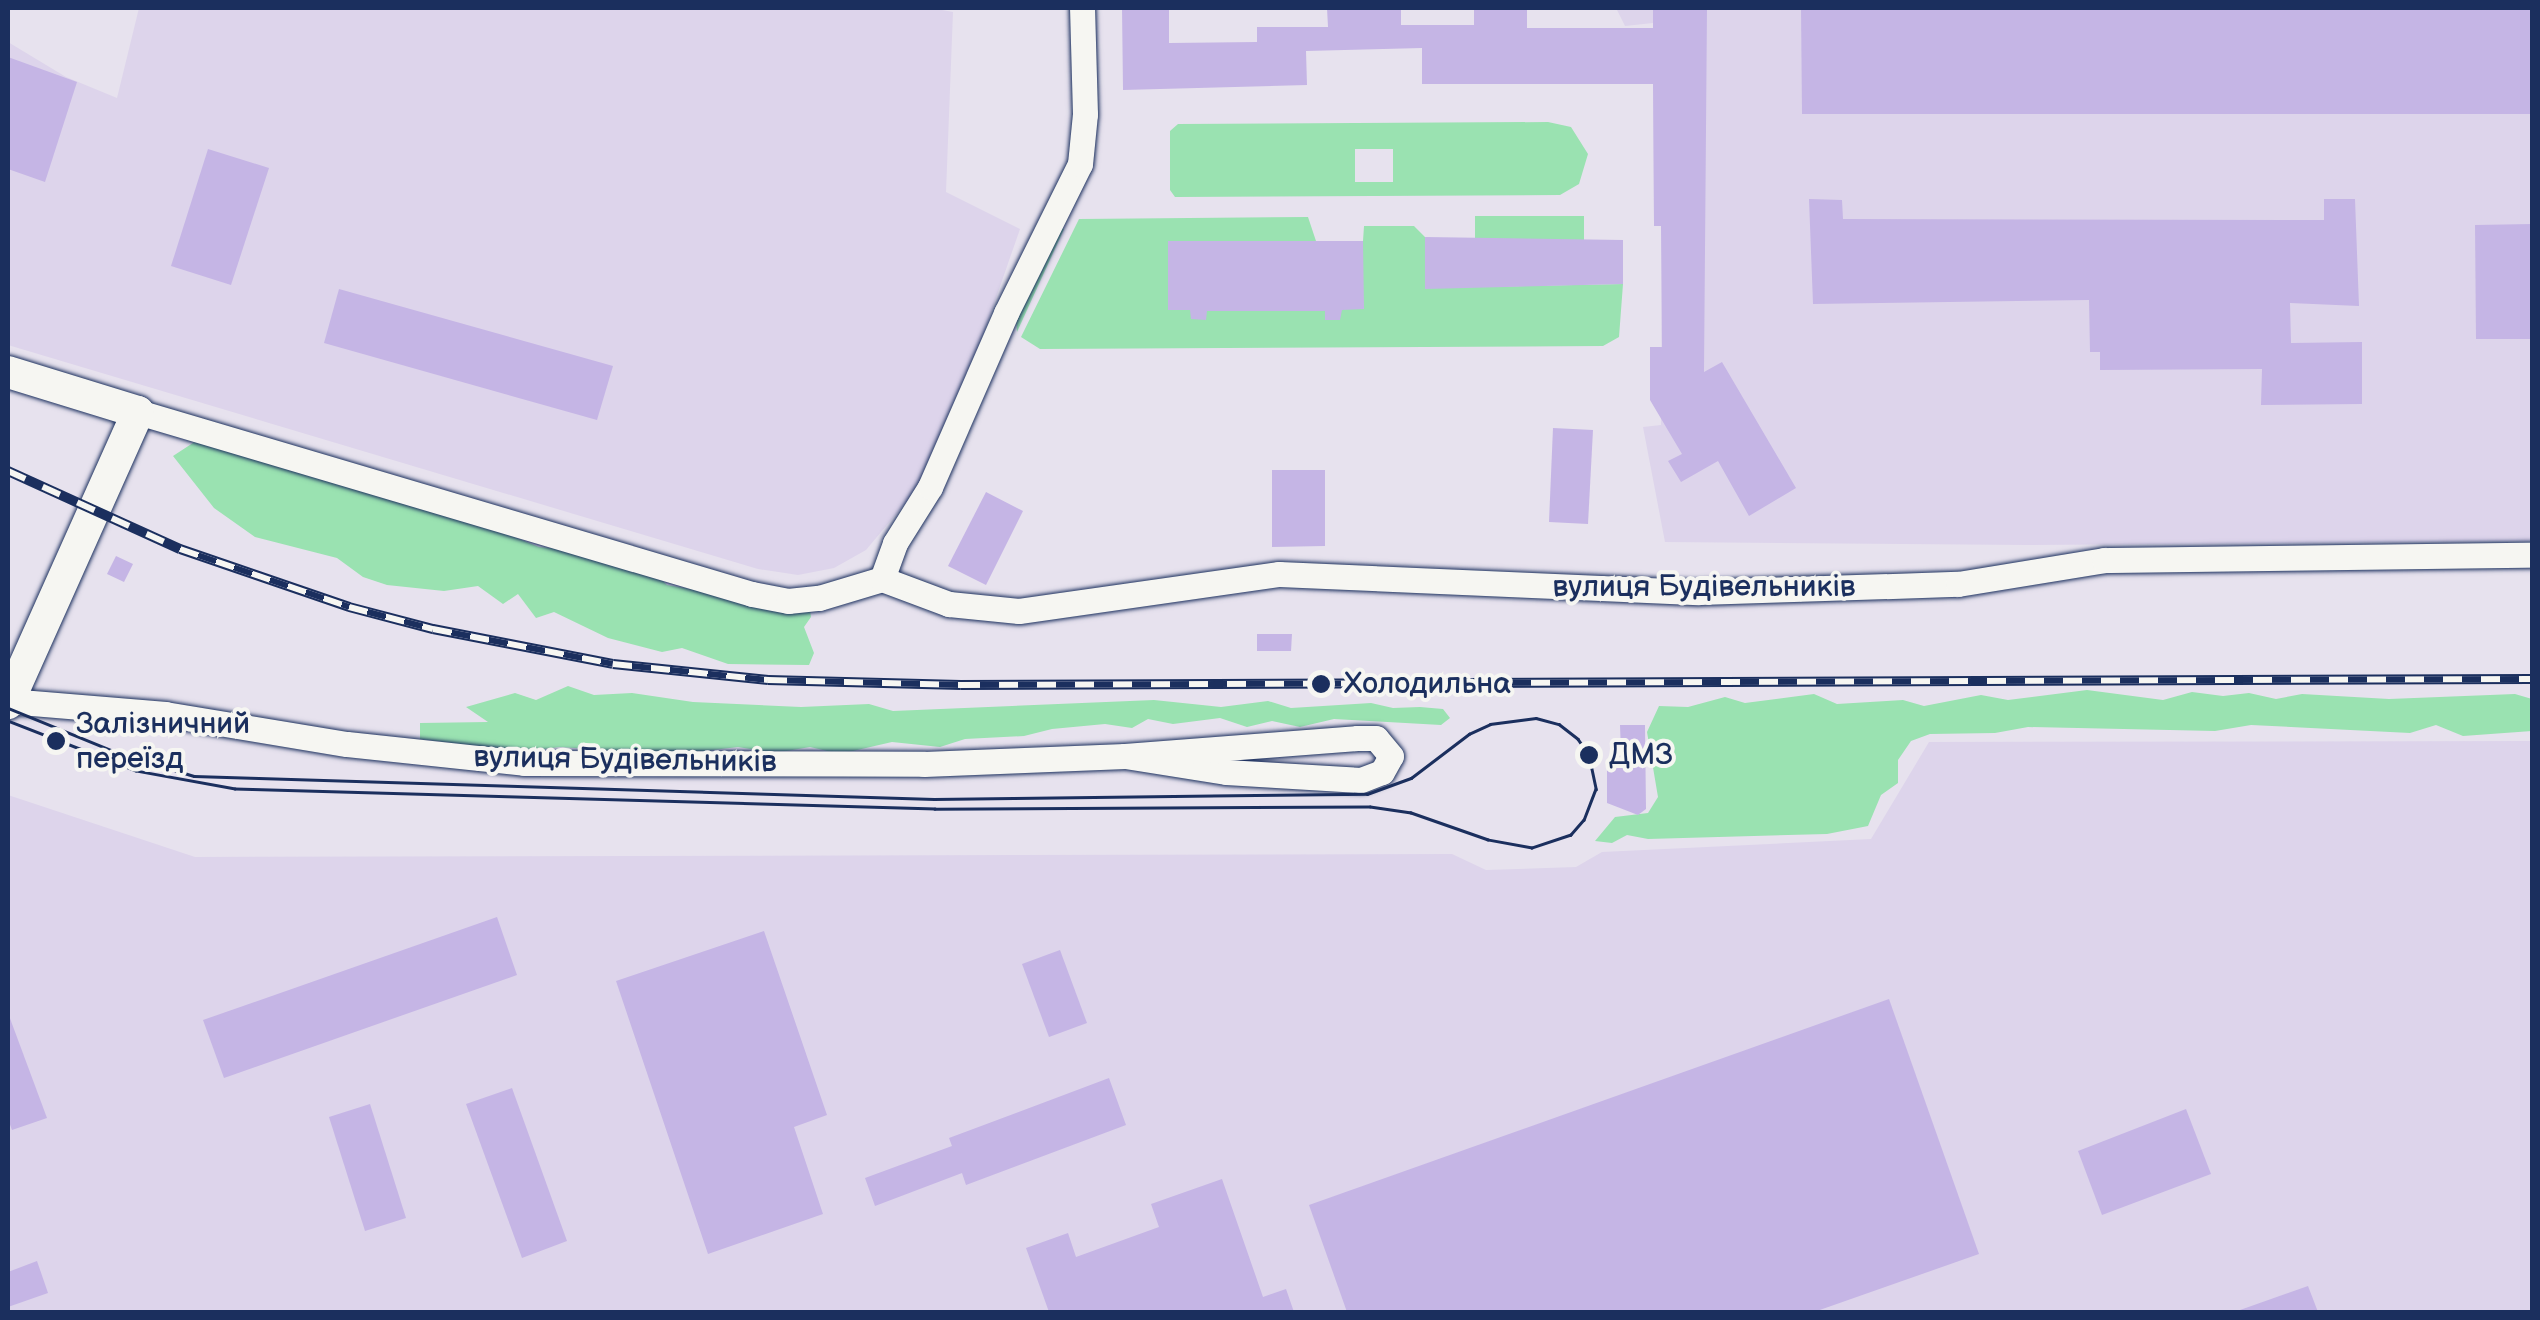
<!DOCTYPE html>
<meta charset="utf-8">
<style>
body{margin:0}
#map{position:relative;width:2540px;height:1320px;overflow:hidden;background:#e7e2ee;font-family:"Balsamiq Sans",sans-serif}
div>[style]{position:absolute}
.built>*{inset:0;background:#ddd4eb}
.green>*{inset:0;background:#9ae2b1}
.building>*{inset:0;background:#c5b5e5}
.roads{filter:drop-shadow(0 0 2px #1b2f5e) drop-shadow(0 0 2px #1b2f5e)}
.minor>*{height:25px;margin:-12.5px;padding:0 12.5px;transform-origin:12.5px;border-radius:12.5px;background:#f6f6f2}
.tertiary>*{height:32px;margin:-16px;padding:0 16px;transform-origin:16px;border-radius:16px;background:#f6f6f2}
.tram>*{height:2.5px;margin:-1.25px;padding:0 1.25px;transform-origin:1.25px;border-radius:1.25px;background:#1b2f5e}
.rail>*{height:10px;margin-top:-5px;transform-origin:0;background:repeating-linear-gradient(90deg,#f6f6f2 0 19px,#1b2f5e 0 38px);box-sizing:border-box;border-block:2px solid #1b2f5e}
.dots>*{width:28px;height:28px;translate:-50% -50%;box-sizing:border-box;border:5px solid #f6f6f2;border-radius:50%}
span{translate:-50% -50%;white-space:nowrap;text-align:center;line-height:1.15;-webkit-text-stroke:8px #f6f6f2;paint-order:stroke}
.street-label{font-size:30px;color:#1b2f5e}
.poi-label{font-size:30px;color:#1b2f5e}
.left{translate:0 -50%;text-align:left}
.frame{position:absolute;inset:0;border:10px solid #1b2f5e;pointer-events:none}
</style>
<div id="map">
<div class="built">
<i style="clip-path:polygon(139px 8px,931px 8px,953px 12px,946px 192px,1020px 229px,958px 407px,917px 489px,866px 550px,834px 568px,798px 575px,758px 569px,8px 345px,8px 42px,66px 77px,117px 98px)"></i>
<i style="clip-path:polygon(1616px 8px,2532px 8px,2532px 541px,2028px 545px,1665px 542px,1643px 427px,1661px 425px,1662px 226px,1654px 226px,1653px 23px,1625px 26px)"></i>
<i style="clip-path:polygon(2532px 741px,2532px 1312px,8px 1312px,8px 795px,195px 857px,1452px 854px,1486px 870px,1576px 867px,1602px 852px,1871px 839px,1929px 742px)"></i>
</div>
<div class="green">
<i style="clip-path:polygon(evenodd,1548px 122px,1571px 127px,1588px 154px,1579px 184px,1560px 195px,1175px 197px,1170px 190px,1170px 131px,1178px 124px,1548px 122px,1355px 149px,1393px 149px,1393px 182px,1355px 182px,1355px 149px)"></i>
<i style="clip-path:polygon(1475px 216px,1584px 216px,1584px 240px,1475px 241px)"></i>
<i style="clip-path:polygon(1308px 217px,1316px 241px,1363px 241px,1364px 226px,1414px 226px,1425px 237px,1425px 288px,1623px 284px,1619px 337px,1603px 346px,1040px 349px,1021px 337px,1079px 219px)"></i>
<i style="clip-path:polygon(1062px 228px,1064px 229px,1017px 332px,1016px 321px)"></i>
<i style="clip-path:polygon(199px 439px,478px 522px,539px 547px,575px 550px,660px 578px,667px 585px,810px 609px,811px 617px,804px 627px,814px 653px,809px 665px,728px 664px,682px 648px,662px 652px,608px 638px,554px 612px,536px 618px,518px 594px,503px 604px,478px 586px,444px 591px,387px 585px,363px 577px,337px 558px,255px 537px,214px 508px,173px 456px)"></i>
<i style="clip-path:polygon(568px 686px,594px 695px,632px 693px,693px 702px,801px 707px,869px 704px,893px 711px,1154px 700px,1221px 707px,1268px 701px,1291px 708px,1371px 703px,1393px 708px,1420px 707px,1443px 709px,1450px 718px,1441px 725px,1334px 719px,1300px 727px,1272px 721px,1247px 727px,1220px 718px,1173px 724px,1148px 719px,1132px 728px,1105px 724px,1052px 729px,1024px 736px,965px 739px,940px 747px,892px 742px,840px 754px,810px 747px,775px 753px,738px 747px,672px 755px,560px 747px,521px 752px,420px 739px,420px 723px,488px 722px,466px 707px,515px 693px,536px 700px)"></i>
<i style="clip-path:polygon(2087px 690px,2163px 700px,2192px 692px,2223px 696px,2249px 693px,2276px 699px,2302px 694px,2389px 699px,2515px 694px,2532px 699px,2532px 731px,2463px 736px,2436px 725px,2410px 733px,2251px 725px,2215px 731px,2028px 727px,1995px 733px,1930px 734px,1911px 741px,1898px 760px,1898px 783px,1881px 795px,1868px 826px,1827px 834px,1648px 839px,1627px 835px,1612px 843px,1595px 841px,1615px 817px,1648px 813px,1658px 797px,1647px 732px,1659px 706px,1688px 707px,1725px 697px,1745px 703px,1814px 694px,1837px 704px,1903px 700px,1924px 706px,1981px 695px,2008px 700px)"></i>
</div>
<div class="building">
<i style="clip-path:polygon(1122px 8px,1169px 8px,1169px 43px,1257px 42px,1257px 27px,1328px 27px,1327px 8px,1401px 8px,1401px 25px,1474px 25px,1474px 8px,1527px 8px,1527px 28px,1653px 28px,1653px 8px,1707px 8px,1704px 372px,1722px 362px,1796px 488px,1749px 516px,1718px 461px,1681px 482px,1668px 461px,1682px 454px,1650px 400px,1650px 347px,1662px 347px,1661px 226px,1654px 226px,1653px 84px,1422px 84px,1422px 48px,1306px 51px,1307px 85px,1123px 90px)"></i>
<i style="clip-path:polygon(1801px 8px,2532px 8px,2532px 114px,1802px 114px)"></i>
<i style="clip-path:polygon(8px 57px,77px 82px,45px 182px,8px 169px)"></i>
<i style="clip-path:polygon(208px 149px,269px 168px,231px 285px,171px 266px)"></i>
<i style="clip-path:polygon(1809px 199px,1842px 200px,1843px 219px,2324px 220px,2324px 199px,2355px 199px,2359px 306px,2290px 303px,2291px 343px,2362px 342px,2362px 404px,2261px 405px,2262px 369px,2100px 370px,2100px 352px,2090px 352px,2089px 300px,1813px 304px)"></i>
<i style="clip-path:polygon(2532px 224px,2532px 339px,2476px 339px,2475px 225px)"></i>
<i style="clip-path:polygon(1425px 237px,1623px 240px,1623px 284px,1425px 289px)"></i>
<i style="clip-path:polygon(1168px 241px,1363px 241px,1364px 309px,1342px 310px,1340px 320px,1325px 320px,1325px 311px,1207px 311px,1206px 320px,1191px 319px,1190px 310px,1168px 310px)"></i>
<i style="clip-path:polygon(339px 289px,613px 366px,597px 420px,324px 343px)"></i>
<i style="clip-path:polygon(1553px 428px,1593px 430px,1588px 524px,1549px 522px)"></i>
<i style="clip-path:polygon(1272px 470px,1325px 470px,1325px 546px,1272px 547px)"></i>
<i style="clip-path:polygon(986px 492px,1023px 511px,986px 585px,948px 566px)"></i>
<i style="clip-path:polygon(116px 556px,133px 564px,124px 582px,107px 574px)"></i>
<i style="clip-path:polygon(1257px 634px,1292px 634px,1291px 651px,1257px 651px)"></i>
<i style="clip-path:polygon(1620px 725px,1645px 725px,1646px 809px,1638px 815px,1607px 803px,1607px 763px,1621px 753px)"></i>
<i style="clip-path:polygon(497px 917px,517px 975px,224px 1078px,203px 1020px)"></i>
<i style="clip-path:polygon(764px 931px,827px 1115px,794px 1127px,823px 1214px,708px 1254px,616px 981px)"></i>
<i style="clip-path:polygon(1060px 950px,1087px 1023px,1049px 1037px,1022px 964px)"></i>
<i style="clip-path:polygon(1889px 999px,1979px 1254px,1814px 1312px,1347px 1312px,1309px 1205px)"></i>
<i style="clip-path:polygon(8px 1013px,47px 1118px,12px 1130px,8px 1119px)"></i>
<i style="clip-path:polygon(1109px 1078px,1126px 1125px,966px 1185px,962px 1173px,875px 1206px,865px 1178px,952px 1146px,949px 1138px)"></i>
<i style="clip-path:polygon(512px 1088px,567px 1241px,522px 1258px,466px 1104px)"></i>
<i style="clip-path:polygon(370px 1104px,406px 1218px,365px 1231px,329px 1117px)"></i>
<i style="clip-path:polygon(2186px 1109px,2211px 1174px,2102px 1215px,2078px 1151px)"></i>
<i style="clip-path:polygon(1222px 1179px,1263px 1297px,1286px 1289px,1294px 1312px,1049px 1312px,1026px 1248px,1068px 1233px,1076px 1257px,1159px 1227px,1151px 1204px)"></i>
<i style="clip-path:polygon(37px 1261px,48px 1293px,8px 1307px,8px 1272px)"></i>
<i style="clip-path:polygon(2308px 1286px,2318px 1312px,2240px 1312px,2240px 1310px)"></i>
</div>
<div class="roads">
<div class="minor">
<i style="left:138px;top:412px;width:640px;rotate:16.51deg"></i>
<i style="left:752px;top:594px;width:37px;rotate:11deg"></i>
<i style="left:788px;top:601px;width:31px;rotate:-6deg"></i>
<i style="left:819px;top:598px;width:66px;rotate:-16.8deg"></i>
<i style="left:882px;top:579px;width:72px;rotate:20.5deg"></i>
<i style="left:949px;top:604px;width:70px;rotate:5.7deg"></i>
<i style="left:1019px;top:611px;width:263px;rotate:-8.1deg"></i>
<i style="left:1279px;top:574px;width:420px;rotate:2.5deg"></i>
<i style="left:1699px;top:592px;width:259px;rotate:-1.8deg"></i>
<i style="left:1958px;top:584px;width:148px;rotate:-9.3deg"></i>
<i style="left:2104px;top:560px;width:428px;rotate:-0.7deg"></i>
<i style="left:882px;top:579px;width:38px;rotate:-70deg"></i>
<i style="left:895px;top:543px;width:66px;rotate:-58deg"></i>
<i style="left:930px;top:487px;width:190px;rotate:-66.4deg"></i>
<i style="left:1006px;top:313px;width:166px;rotate:-63.6deg"></i>
<i style="left:1080px;top:164px;width:50px;rotate:-84.3deg"></i>
<i style="left:1085px;top:114px;width:106px;rotate:-91.6deg"></i>
<i style="left:8px;top:701px;width:158px;rotate:4.7deg"></i>
<i style="left:165px;top:714px;width:184px;rotate:9.4deg"></i>
<i style="left:347px;top:744px;width:178px;rotate:6.1deg"></i>
<i style="left:524px;top:763px;width:400px;rotate:0.1deg"></i>
<i style="left:924px;top:764px;width:201px;rotate:-2.3deg"></i>
<i style="left:1125px;top:756px;width:102px;rotate:9deg"></i>
<i style="left:1226px;top:772px;width:135px;rotate:3.4deg"></i>
<i style="left:1361px;top:780px;width:22px;rotate:-21deg"></i>
<i style="left:1382px;top:772px;width:18px;rotate:-61deg"></i>
<i style="left:1391px;top:756px;width:23px;rotate:-130deg"></i>
<i style="left:1376px;top:738px;width:19px;rotate:180deg"></i>
<i style="left:1357px;top:738px;width:233px;rotate:175.6deg"></i>
</div>
<div class="tertiary">
<i style="left:8px;top:372px;width:136px;rotate:17.1deg"></i>
<i style="left:138px;top:412px;width:319px;rotate:114.1deg"></i>
</div>
</div>
<div class="tram">
<i style="left:8px;top:708px;width:119px;rotate:22.2deg"></i>
<i style="left:118px;top:753px;width:79px;rotate:16.8deg"></i>
<i style="left:194px;top:776px;width:740px;rotate:1.78deg"></i>
<i style="left:934px;top:799px;width:433px;rotate:-0.7deg"></i>
<i style="left:1367px;top:794px;width:47px;rotate:-20deg"></i>
<i style="left:1411px;top:778px;width:73px;rotate:-37.2deg"></i>
<i style="left:1469px;top:734px;width:23px;rotate:-25deg"></i>
<i style="left:1490px;top:724px;width:46px;rotate:-7.4deg"></i>
<i style="left:1536px;top:718px;width:24px;rotate:15deg"></i>
<i style="left:1559px;top:724px;width:24px;rotate:38deg"></i>
<i style="left:1578px;top:739px;width:19px;rotate:55deg"></i>
<i style="left:1589px;top:755px;width:35px;rotate:78deg"></i>
<i style="left:1596px;top:789px;width:33px;rotate:111deg"></i>
<i style="left:1584px;top:820px;width:20px;rotate:131deg"></i>
<i style="left:1571px;top:835px;width:41px;rotate:161.6deg"></i>
<i style="left:1532px;top:848px;width:45px;rotate:-169.7deg"></i>
<i style="left:1488px;top:840px;width:82px;rotate:-160.7deg"></i>
<i style="left:1411px;top:813px;width:41px;rotate:-171.7deg"></i>
<i style="left:1370px;top:807px;width:435px;rotate:179.7deg"></i>
<i style="left:935px;top:809px;width:700px;rotate:-178.36deg"></i>
<i style="left:235px;top:789px;width:101px;rotate:-169.7deg"></i>
<i style="left:136px;top:771px;width:137px;rotate:-158.7deg"></i>
</div>
<div class="rail">
<i style="left:8px;top:471px;width:189px;rotate:24.4deg"></i>
<i style="left:180px;top:549px;width:179px;rotate:18.9deg"></i>
<i style="left:349px;top:607px;width:87px;rotate:14.7deg"></i>
<i style="left:433px;top:629px;width:183px;rotate:11deg"></i>
<i style="left:613px;top:664px;width:156px;rotate:5.9deg"></i>
<i style="left:768px;top:680px;width:193px;rotate:1.5deg"></i>
<i style="left:961px;top:685px;width:1571px;rotate:-0.22deg"></i>
</div>
<div class="dots">
<i style="left:1321px;top:684px;background:#1b2f5e"></i>
<i style="left:56px;top:741px;background:#1b2f5e"></i>
<i style="left:1589px;top:755px;background:#1b2f5e"></i>
</div>
<div class="street-label">
<span style="left:1704px;top:587px">вулиця Будівельників</span>
<span style="left:625px;top:760px;rotate:1deg">вулиця Будівельників</span>
</div>
<div class="poi-label">
<span class="left" style="left:1344px;top:684px">Холодильна</span>
<span class="left" style="left:76px;top:741px">Залізничний<br>переїзд</span>
<span class="left" style="left:1609px;top:755px">ДМЗ</span>
</div>
<div class="frame"></div>
</div>
